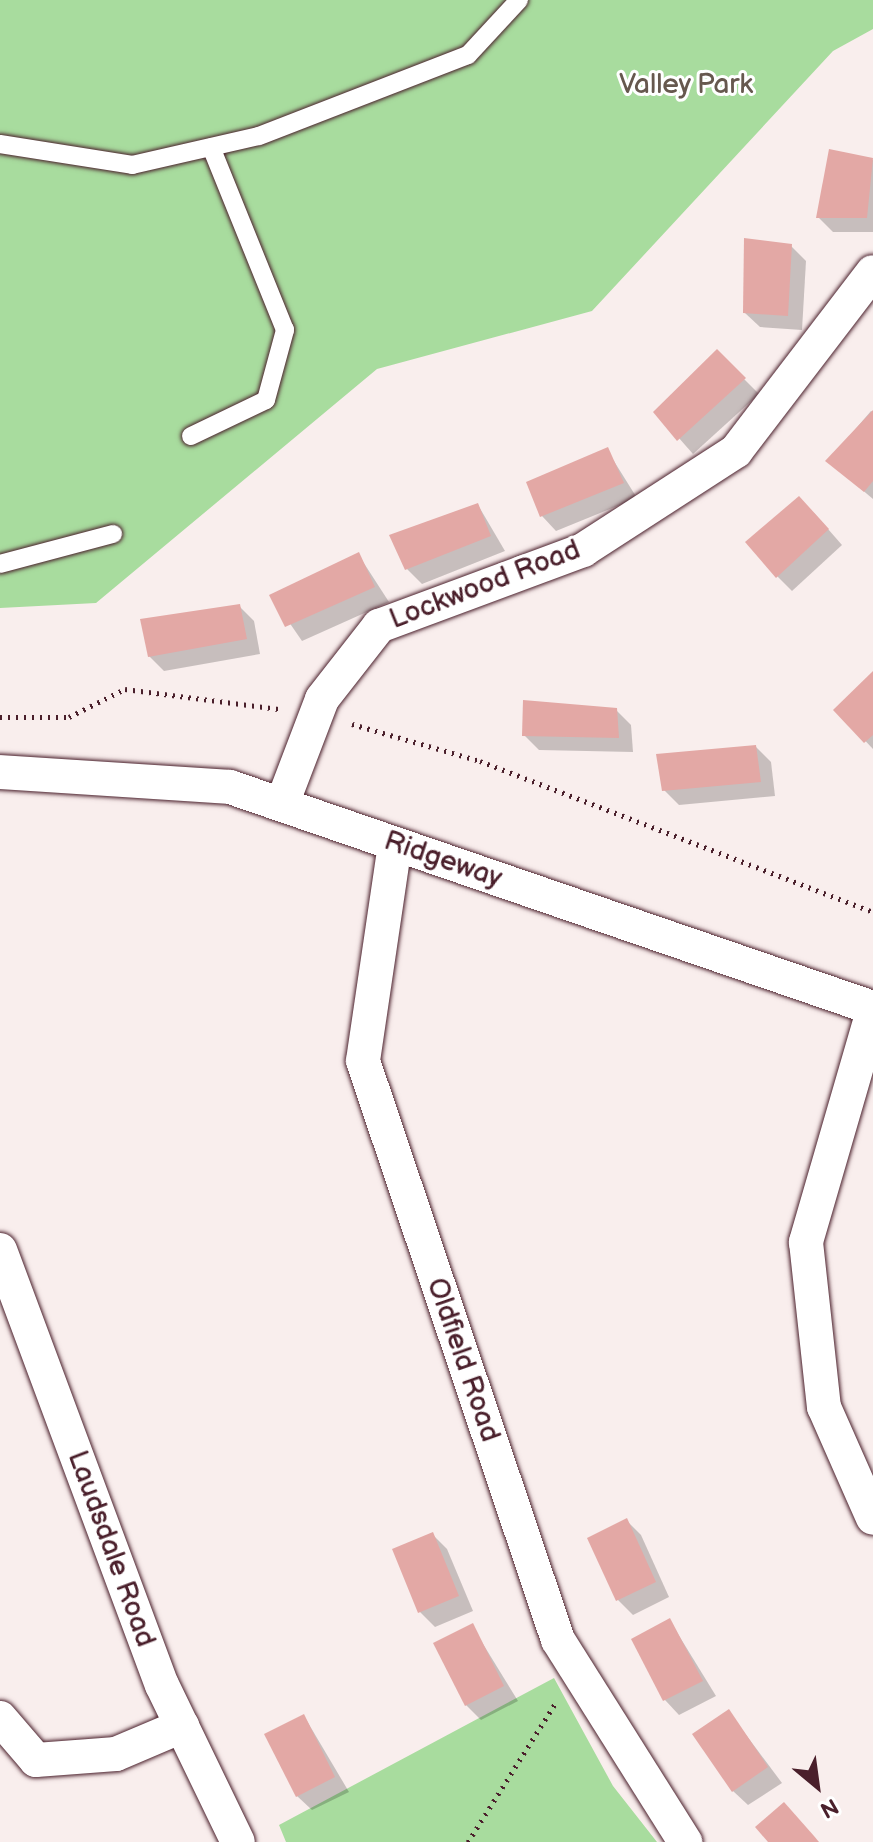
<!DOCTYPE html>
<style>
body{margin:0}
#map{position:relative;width:873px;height:1842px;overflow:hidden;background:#f9eeed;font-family:"Balsamiq Sans",sans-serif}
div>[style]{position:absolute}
.green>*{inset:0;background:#a8dc9e}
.shadow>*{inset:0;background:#0003}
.building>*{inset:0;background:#e3a8a5}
.path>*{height:5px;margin-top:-2.5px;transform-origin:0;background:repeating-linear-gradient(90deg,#4a1f2b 0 2px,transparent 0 8px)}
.roads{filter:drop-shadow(0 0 2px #4a1f2b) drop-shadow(0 0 2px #4a1f2b)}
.lane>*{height:18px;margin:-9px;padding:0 9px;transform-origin:9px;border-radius:9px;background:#fff}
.street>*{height:34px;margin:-17px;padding:0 17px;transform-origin:17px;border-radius:17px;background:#fff}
span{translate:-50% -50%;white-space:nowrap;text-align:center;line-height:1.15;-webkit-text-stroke:6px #fff;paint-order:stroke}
.park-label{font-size:28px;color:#66584e}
.street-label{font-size:28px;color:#4a1f2b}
.north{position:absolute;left:777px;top:1746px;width:80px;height:80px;-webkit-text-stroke:6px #fff;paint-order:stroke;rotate:151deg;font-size:22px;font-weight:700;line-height:32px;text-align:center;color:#4a1f2b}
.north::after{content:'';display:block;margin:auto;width:28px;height:36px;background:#4a1f2b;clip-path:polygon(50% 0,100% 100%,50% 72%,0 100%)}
</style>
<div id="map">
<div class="green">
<i style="clip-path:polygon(0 0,873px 0,873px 29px,833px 51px,592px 311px,377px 369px,96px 603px,0 608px)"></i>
<i style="clip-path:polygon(554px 1678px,613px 1786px,657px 1842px,286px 1842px,279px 1825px)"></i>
</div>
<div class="shadow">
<i style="clip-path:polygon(831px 152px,873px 160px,873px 232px,833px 232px,818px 217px)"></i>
<i style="clip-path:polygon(791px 246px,806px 261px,802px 330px,760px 327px,745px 313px)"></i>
<i style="clip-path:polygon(717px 352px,759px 394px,693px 454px,656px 412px)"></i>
<i style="clip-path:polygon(871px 411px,873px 412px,873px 499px,828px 461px)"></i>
<i style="clip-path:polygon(607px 450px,637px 498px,556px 531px,542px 516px)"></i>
<i style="clip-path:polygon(478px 505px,505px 551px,422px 584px,407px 569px)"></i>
<i style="clip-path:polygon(814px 513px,842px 545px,792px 591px,777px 576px)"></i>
<i style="clip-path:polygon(358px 554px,389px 602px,302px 641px,271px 596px)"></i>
<i style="clip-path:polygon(239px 606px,254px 621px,260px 654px,164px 671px,149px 656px)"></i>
<i style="clip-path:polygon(873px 674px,873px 749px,836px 710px)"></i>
<i style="clip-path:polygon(616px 710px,631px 725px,633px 752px,539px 750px,524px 735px)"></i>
<i style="clip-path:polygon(756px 747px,771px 762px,775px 796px,679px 805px,664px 790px)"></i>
<i style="clip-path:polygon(627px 1521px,641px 1535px,669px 1597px,633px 1615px,618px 1600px)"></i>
<i style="clip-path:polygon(432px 1534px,447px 1549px,473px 1611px,435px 1627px,420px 1612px)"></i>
<i style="clip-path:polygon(670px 1621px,716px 1696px,679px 1715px,665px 1700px)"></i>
<i style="clip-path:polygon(472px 1626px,518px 1701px,481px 1720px,466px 1705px)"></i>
<i style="clip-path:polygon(729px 1712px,782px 1783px,748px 1805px,733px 1791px)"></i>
<i style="clip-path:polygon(304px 1716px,349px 1792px,312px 1810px,297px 1796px)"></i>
</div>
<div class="building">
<i style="clip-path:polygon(829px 149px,873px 158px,867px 218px,816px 218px)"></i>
<i style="clip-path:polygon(744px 238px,792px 244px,788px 316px,743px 313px)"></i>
<i style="clip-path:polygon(717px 349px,746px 378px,677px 441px,653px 412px)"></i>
<i style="clip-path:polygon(873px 410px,873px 481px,864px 492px,825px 461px)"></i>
<i style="clip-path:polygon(608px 447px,624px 483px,540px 517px,526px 482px)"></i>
<i style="clip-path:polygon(799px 496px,829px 529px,776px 578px,745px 542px)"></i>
<i style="clip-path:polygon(478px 503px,491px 536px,405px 570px,389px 535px)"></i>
<i style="clip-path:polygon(359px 552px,375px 587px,285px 627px,269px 595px)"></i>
<i style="clip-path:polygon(240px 604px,247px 639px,148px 657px,140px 619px)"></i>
<i style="clip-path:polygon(873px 671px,873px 735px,864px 743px,833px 710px)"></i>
<i style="clip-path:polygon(523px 700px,617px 708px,619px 738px,522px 736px)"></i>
<i style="clip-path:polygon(756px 745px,761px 782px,662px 791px,656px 754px)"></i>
<i style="clip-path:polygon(627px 1518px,656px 1582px,616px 1601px,587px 1538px)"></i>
<i style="clip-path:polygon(433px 1532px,459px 1596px,418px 1613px,392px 1549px)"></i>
<i style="clip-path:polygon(670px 1618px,703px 1681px,663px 1701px,631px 1639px)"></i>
<i style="clip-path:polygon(473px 1623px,504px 1686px,465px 1706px,433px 1643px)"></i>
<i style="clip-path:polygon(729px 1709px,768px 1767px,732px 1792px,692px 1734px)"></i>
<i style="clip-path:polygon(304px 1714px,335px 1777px,296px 1797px,264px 1734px)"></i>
<i style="clip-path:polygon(784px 1802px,814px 1836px,819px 1842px,768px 1842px,755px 1827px)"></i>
</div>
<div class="path">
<i style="left:0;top:717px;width:69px"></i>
<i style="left:69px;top:717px;width:63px;rotate:-26.6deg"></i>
<i style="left:125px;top:689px;width:155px;rotate:7.4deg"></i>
<i style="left:352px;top:724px;width:133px;rotate:16.1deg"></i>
<i style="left:480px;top:761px;width:421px;rotate:21deg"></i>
<i style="left:468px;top:1842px;width:163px;rotate:-57.8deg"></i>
</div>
<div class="roads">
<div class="lane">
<i style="left:0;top:144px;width:134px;rotate:9deg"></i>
<i style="left:132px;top:165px;width:130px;rotate:-12.9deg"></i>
<i style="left:259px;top:136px;width:224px;rotate:-21.2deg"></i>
<i style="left:468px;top:55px;width:75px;rotate:-47.2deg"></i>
<i style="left:191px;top:436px;width:83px;rotate:-25.6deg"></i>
<i style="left:266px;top:400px;width:73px;rotate:-74.8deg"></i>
<i style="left:285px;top:330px;width:197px;rotate:-112deg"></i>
<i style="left:0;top:564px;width:117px;rotate:-14.9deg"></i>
</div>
<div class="street">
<i style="left:0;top:772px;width:230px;rotate:3.7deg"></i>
<i style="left:230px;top:787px;width:680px;rotate:18.97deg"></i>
<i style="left:282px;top:804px;width:112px;rotate:-69.1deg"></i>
<i style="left:322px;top:699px;width:93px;rotate:-52deg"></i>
<i style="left:379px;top:626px;width:218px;rotate:-20.4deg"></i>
<i style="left:583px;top:550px;width:182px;rotate:-32.9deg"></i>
<i style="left:736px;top:451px;width:225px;rotate:-52.6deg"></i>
<i style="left:395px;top:844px;width:219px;rotate:98.4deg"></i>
<i style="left:363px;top:1061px;width:611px;rotate:71.39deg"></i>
<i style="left:558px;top:1640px;width:239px;rotate:57.8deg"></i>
<i style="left:873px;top:1011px;width:241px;rotate:106.2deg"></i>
<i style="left:806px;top:1242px;width:166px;rotate:83.8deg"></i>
<i style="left:824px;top:1407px;width:121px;rotate:66.2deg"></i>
<i style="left:0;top:1250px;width:464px;rotate:69.6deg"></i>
<i style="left:162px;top:1685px;width:174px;rotate:64.2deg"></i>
<i style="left:0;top:1718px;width:55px;rotate:49.4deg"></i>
<i style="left:36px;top:1760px;width:80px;rotate:-4.3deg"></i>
<i style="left:116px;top:1754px;width:72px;rotate:-23deg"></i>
</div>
</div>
<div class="park-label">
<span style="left:686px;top:85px">Valley Park</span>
</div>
<div class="street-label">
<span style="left:485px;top:585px;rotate:-21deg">Lockwood Road</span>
<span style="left:443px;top:860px;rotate:19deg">Ridgeway</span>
<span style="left:463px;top:1360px;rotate:71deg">Oldfield Road</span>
<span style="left:111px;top:1549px;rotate:70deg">Laudsdale Road</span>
</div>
<div class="north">N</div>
</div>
